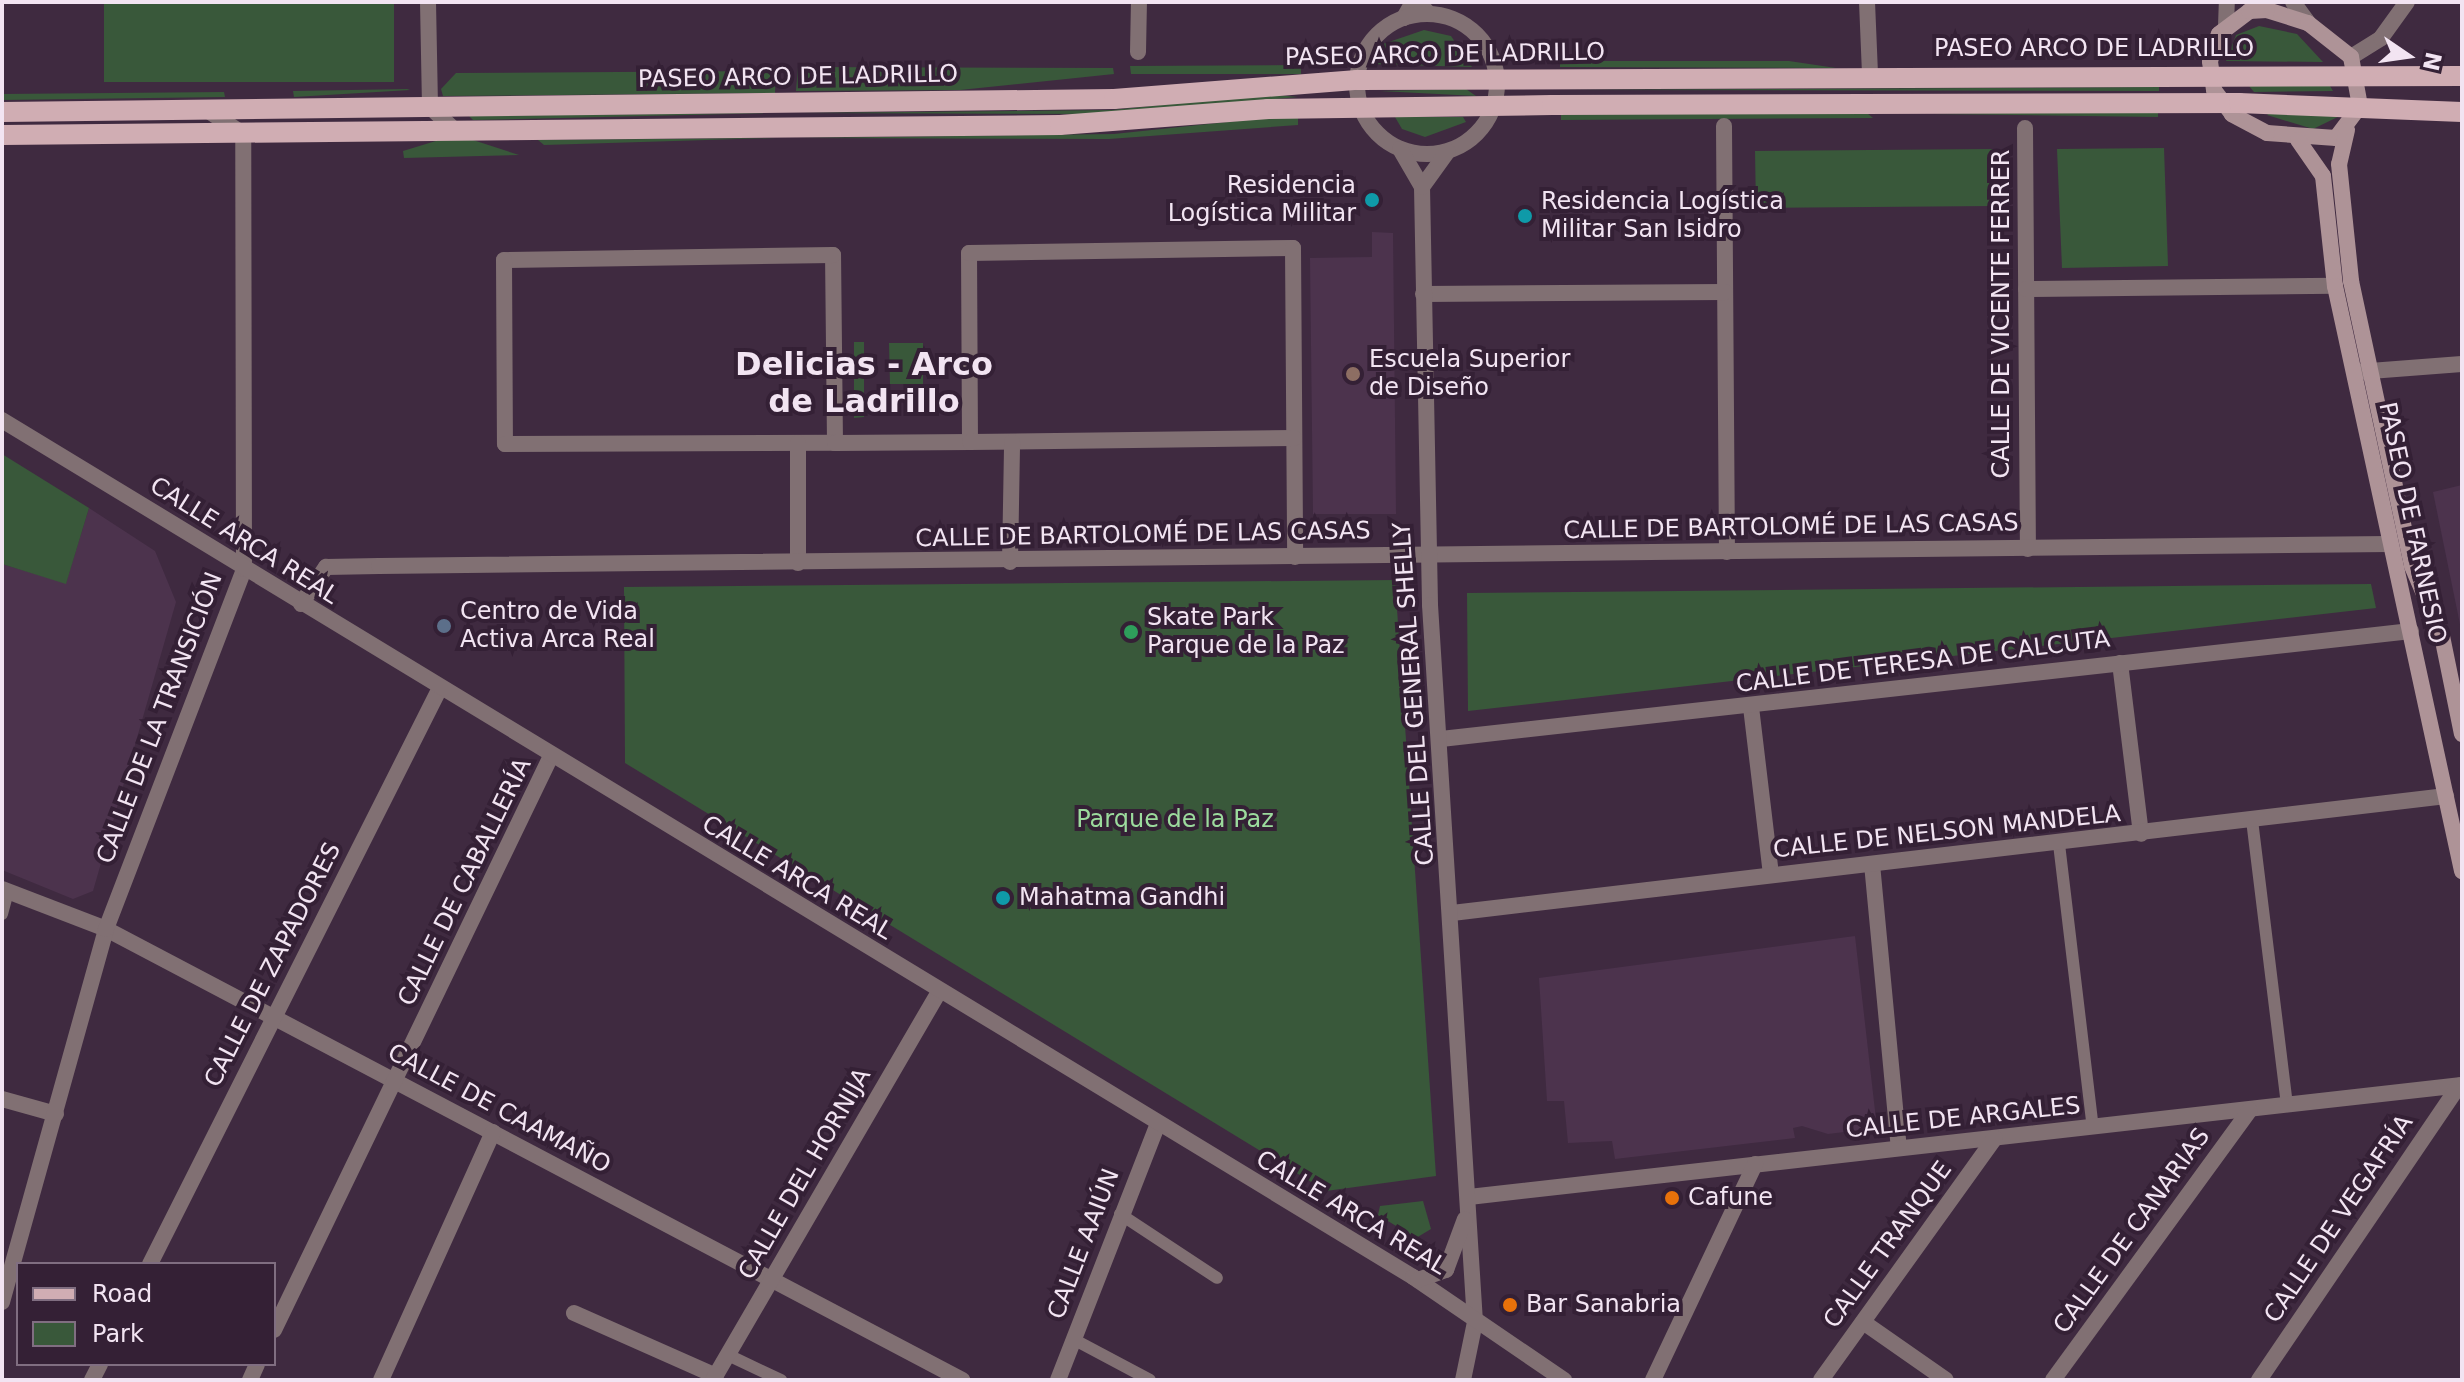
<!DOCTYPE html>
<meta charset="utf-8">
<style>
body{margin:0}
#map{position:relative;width:2464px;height:1382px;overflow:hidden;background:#3f2a40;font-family:"DejaVu Sans",sans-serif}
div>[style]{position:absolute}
.built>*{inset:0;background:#4c334d}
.green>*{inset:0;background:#39583a}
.pedestrian>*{height:12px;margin:-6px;padding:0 6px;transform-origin:6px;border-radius:6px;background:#817073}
.minor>*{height:16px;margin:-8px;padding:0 8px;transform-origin:8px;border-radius:8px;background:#817073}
.tertiary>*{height:16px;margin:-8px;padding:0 8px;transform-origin:8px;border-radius:8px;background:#817073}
.tertiary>.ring{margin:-8px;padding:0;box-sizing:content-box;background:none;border:16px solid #817073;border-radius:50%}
.secondary>*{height:16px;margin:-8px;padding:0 8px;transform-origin:8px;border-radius:8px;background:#ae9397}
.primary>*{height:20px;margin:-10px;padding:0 10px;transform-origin:10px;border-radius:10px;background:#d0adb3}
.dots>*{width:22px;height:22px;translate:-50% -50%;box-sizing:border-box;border:4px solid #342035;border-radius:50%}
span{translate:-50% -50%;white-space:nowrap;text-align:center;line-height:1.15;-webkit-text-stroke:8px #342035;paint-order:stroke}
.street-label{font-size:24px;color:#f2e4f2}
.poi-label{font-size:24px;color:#f2e4f2}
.right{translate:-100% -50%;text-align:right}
.left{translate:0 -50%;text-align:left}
.park-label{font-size:24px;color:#9cdb9d}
.district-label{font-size:32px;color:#f2e4f2;font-weight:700}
.frame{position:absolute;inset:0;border:4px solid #f2e4f2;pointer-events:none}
.legend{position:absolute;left:16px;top:1262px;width:260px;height:104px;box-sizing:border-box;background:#342035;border:2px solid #806e81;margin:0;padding:10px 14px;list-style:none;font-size:24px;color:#f2e4f2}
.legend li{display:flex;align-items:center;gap:16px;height:40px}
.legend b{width:40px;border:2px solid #806e81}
.north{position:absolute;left:2368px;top:16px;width:80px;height:80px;-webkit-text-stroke:6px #342035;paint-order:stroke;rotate:103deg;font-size:22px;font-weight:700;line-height:32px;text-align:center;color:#f2e4f2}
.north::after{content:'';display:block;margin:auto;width:28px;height:36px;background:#f2e4f2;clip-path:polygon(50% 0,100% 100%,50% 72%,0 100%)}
</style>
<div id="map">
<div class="built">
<i style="clip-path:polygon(1372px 232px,1393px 233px,1396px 514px,1313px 514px,1310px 258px,1372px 257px)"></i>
<i style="clip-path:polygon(2462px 485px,2462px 634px,2433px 492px)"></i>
<i style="clip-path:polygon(89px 508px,155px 551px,176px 602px,93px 891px,73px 899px,2px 870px,2px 564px,66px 583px)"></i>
<i style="clip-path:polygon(1855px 936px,1877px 1128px,1828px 1134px,1802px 1126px,1793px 1128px,1795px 1138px,1615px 1159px,1612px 1141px,1568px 1143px,1564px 1101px,1547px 1101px,1539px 978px)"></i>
</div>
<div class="green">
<i style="clip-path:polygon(104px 2px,394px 2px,394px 82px,104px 82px)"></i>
<i style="clip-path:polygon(2259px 26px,2297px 34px,2323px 62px,2226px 61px,2236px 35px)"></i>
<i style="clip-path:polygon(1424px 30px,1451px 36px,1472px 67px,1371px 64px,1383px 44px)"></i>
<i style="clip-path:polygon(1560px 61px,1789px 61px,1836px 68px,1560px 67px)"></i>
<i style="clip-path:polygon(1301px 65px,1301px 74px,1131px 74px,1130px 66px)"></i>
<i style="clip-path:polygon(798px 67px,1113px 68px,1114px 74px,960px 90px,796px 91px)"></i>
<i style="clip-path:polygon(776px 71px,775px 93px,443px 96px,441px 89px,456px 73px)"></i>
<i style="clip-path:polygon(2249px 86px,2330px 86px,2333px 91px,2254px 92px)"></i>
<i style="clip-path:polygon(2159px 87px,2159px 91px,1560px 90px)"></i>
<i style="clip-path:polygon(1466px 89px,1476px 96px,1380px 91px)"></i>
<i style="clip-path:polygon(410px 90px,294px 97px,293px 91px,407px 89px)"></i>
<i style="clip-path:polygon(224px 92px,225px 97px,2px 100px,2px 94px)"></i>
<i style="clip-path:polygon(1268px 94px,1298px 97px,1111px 114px,796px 113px,1112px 110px)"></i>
<i style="clip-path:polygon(2158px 110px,2158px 117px,1932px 114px)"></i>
<i style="clip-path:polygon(776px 113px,473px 120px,469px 116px)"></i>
<i style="clip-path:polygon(1867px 113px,1873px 118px,1561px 120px,1561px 114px)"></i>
<i style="clip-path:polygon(2346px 113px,2313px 129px,2267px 115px,2271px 112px)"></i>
<i style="clip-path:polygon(1395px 117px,1463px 117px,1466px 122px,1425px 137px,1402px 129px)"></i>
<i style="clip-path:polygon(1265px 118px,1298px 118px,1298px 125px,1109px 139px,796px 138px,1114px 134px)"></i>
<i style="clip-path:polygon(776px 138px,544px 145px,538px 140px)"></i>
<i style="clip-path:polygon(439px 140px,473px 140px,519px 155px,404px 158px,403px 151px)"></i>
<i style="clip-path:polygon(2164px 148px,2168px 266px,2062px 268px,2057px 149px)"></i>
<i style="clip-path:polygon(1993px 149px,1994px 206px,1756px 208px,1755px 151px)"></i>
<i style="clip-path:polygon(854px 342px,864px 342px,864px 417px,854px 418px)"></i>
<i style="clip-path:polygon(889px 343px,923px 343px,923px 384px,890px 384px)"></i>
<i style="clip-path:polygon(2px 454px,89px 508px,66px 584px,2px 564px)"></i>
<i style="clip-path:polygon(1395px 580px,1436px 1176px,1326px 1191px,625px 763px,624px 587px)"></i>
<i style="clip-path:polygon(2371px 584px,2376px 608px,1468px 711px,1467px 593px)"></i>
<i style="clip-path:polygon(1423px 1201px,1431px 1229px,1416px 1238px,1378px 1215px,1380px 1206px)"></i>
</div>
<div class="pedestrian">
<i style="left:2252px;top:820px;width:287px;rotate:83deg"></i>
<i style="left:2059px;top:844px;width:286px;rotate:83.2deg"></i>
<i style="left:2px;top:914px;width:23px;rotate:-75deg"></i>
<i style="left:1120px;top:1214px;width:116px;rotate:33.4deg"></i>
<i style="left:1073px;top:1339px;width:87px;rotate:28deg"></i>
<i style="left:728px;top:1355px;width:59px;rotate:25.3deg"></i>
</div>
<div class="minor">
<i style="left:428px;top:2px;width:105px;rotate:88.9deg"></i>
<i style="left:430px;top:107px;width:35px;rotate:43deg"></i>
<i style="left:1418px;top:2px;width:16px;rotate:47deg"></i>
<i style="left:1867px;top:2px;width:73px;rotate:87.6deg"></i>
<i style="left:2293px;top:2px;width:26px;rotate:54deg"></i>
<i style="left:1404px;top:18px;width:18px;rotate:-61deg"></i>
<i style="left:2226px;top:26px;width:24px;rotate:-88deg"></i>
<i style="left:1138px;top:52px;width:50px;rotate:-88.9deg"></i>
<i style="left:2351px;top:57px;width:36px;rotate:-32deg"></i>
<i style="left:2381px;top:38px;width:44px;rotate:-54.2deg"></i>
<i style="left:1724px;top:126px;width:426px;rotate:89.6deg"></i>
<i style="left:2025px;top:128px;width:421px;rotate:89.6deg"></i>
<i style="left:2026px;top:289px;width:309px;rotate:-0.6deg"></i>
<i style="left:1423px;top:294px;width:302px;rotate:-0.4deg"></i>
<i style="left:2357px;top:372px;width:105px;rotate:-4.4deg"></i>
<i style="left:970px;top:442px;width:189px;rotate:-90.3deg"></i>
<i style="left:969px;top:253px;width:324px;rotate:-0.9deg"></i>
<i style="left:1293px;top:248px;width:309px;rotate:89.6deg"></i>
<i style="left:835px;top:443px;width:188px;rotate:-90.6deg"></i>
<i style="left:833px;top:255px;width:329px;rotate:179.1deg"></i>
<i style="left:504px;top:260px;width:184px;rotate:89.7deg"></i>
<i style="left:505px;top:444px;width:330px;rotate:-0.2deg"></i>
<i style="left:835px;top:443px;width:135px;rotate:-0.4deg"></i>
<i style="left:970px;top:442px;width:324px;rotate:-0.7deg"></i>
<i style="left:1010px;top:562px;width:120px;rotate:-89deg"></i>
<i style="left:798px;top:563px;width:120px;rotate:-90deg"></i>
<i style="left:301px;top:604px;width:45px;rotate:-56deg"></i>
<i style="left:326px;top:567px;width:53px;rotate:-1.1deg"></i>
<i style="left:379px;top:566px;width:2011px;rotate:-0.63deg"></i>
<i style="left:2120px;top:663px;width:172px;rotate:83deg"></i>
<i style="left:1751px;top:707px;width:169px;rotate:83.2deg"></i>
<i style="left:1441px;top:739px;width:976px;rotate:-6.35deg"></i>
<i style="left:1872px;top:864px;width:285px;rotate:84.6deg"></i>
<i style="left:2px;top:889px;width:111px;rotate:21deg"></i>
<i style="left:106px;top:929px;width:968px;rotate:27.78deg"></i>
<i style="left:1452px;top:913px;width:1001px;rotate:-6.71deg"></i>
<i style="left:2px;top:1099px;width:56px;rotate:15.5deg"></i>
<i style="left:1469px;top:1197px;width:999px;rotate:-6.44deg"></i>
<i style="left:150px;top:1264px;width:645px;rotate:-63.28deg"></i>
<i style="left:2px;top:1302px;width:387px;rotate:-74.4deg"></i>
<i style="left:106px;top:929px;width:386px;rotate:-69deg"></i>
<i style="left:244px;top:569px;width:435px;rotate:-90.1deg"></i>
<i style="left:243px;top:134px;width:43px;rotate:-146.3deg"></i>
<i style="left:574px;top:1313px;width:155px;rotate:23.9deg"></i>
<i style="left:1863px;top:1322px;width:101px;rotate:34.9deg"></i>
<i style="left:274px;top:1330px;width:637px;rotate:-64.24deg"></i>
<i style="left:92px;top:1380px;width:18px;rotate:-63deg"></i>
<i style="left:250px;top:1380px;width:17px;rotate:-66deg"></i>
<i style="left:381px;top:1380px;width:272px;rotate:-65.7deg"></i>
<i style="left:713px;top:1380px;width:449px;rotate:-59.8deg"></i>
<i style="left:1058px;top:1380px;width:273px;rotate:-68.7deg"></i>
<i style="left:1653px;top:1380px;width:239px;rotate:-64.7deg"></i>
<i style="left:1821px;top:1380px;width:298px;rotate:-54.3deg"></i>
<i style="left:2053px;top:1380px;width:334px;rotate:-53.9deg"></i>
<i style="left:2259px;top:1380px;width:356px;rotate:-55.8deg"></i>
</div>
<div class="tertiary">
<i class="ring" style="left:1357px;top:14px;width:124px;height:124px"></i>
<i style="left:1400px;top:149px;width:44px;rotate:59.9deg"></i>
<i style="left:1422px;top:187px;width:418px;rotate:88.9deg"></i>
<i style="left:1430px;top:605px;width:718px;rotate:86.41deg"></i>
<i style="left:1475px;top:1322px;width:59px;rotate:101.7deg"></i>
<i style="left:1422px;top:187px;width:44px;rotate:-54.2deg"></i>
<i style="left:2px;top:420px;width:1651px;rotate:31.27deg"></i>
<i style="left:1413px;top:1277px;width:183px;rotate:34.3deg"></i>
<i style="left:1418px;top:1280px;width:30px;rotate:-20deg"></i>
<i style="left:1446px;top:1270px;width:54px;rotate:-69.6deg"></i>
</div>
<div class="secondary">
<i style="left:2267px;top:10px;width:43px;rotate:17.6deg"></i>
<i style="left:2308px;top:23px;width:55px;rotate:38.3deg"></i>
<i style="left:2351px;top:57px;width:50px;rotate:79.6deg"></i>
<i style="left:2360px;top:106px;width:40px;rotate:127deg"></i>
<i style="left:2336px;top:138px;width:69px;rotate:-175.9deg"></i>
<i style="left:2267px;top:133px;width:40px;rotate:-152deg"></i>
<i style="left:2232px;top:114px;width:30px;rotate:-127deg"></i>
<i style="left:2214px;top:90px;width:29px;rotate:-98deg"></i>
<i style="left:2210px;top:61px;width:28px;rotate:-72deg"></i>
<i style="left:2219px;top:34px;width:38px;rotate:-37deg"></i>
<i style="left:2249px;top:11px;width:18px;rotate:-3deg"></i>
<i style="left:2347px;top:130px;width:35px;rotate:103deg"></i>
<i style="left:2339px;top:164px;width:118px;rotate:84.1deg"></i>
<i style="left:2351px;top:281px;width:291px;rotate:77.9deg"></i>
<i style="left:2412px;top:566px;width:76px;rotate:66.8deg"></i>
<i style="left:2442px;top:636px;width:100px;rotate:78.5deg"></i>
<i style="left:2298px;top:140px;width:44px;rotate:55.2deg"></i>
<i style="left:2323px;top:176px;width:111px;rotate:83.8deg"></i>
<i style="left:2335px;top:286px;width:599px;rotate:77.75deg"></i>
</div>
<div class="primary">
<i style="left:2px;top:112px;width:1112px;rotate:-0.67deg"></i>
<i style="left:1114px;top:99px;width:244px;rotate:-4.5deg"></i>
<i style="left:1357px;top:80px;width:1105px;rotate:-0.21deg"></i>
<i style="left:2px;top:135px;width:1058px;rotate:-0.54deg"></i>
<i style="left:1060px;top:125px;width:209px;rotate:-4.4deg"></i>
<i style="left:1268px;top:109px;width:284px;rotate:-0.8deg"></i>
<i style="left:1552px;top:105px;width:687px;rotate:-0.17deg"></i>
<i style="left:2239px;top:103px;width:223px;rotate:2.3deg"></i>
</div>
<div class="dots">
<i style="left:1372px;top:200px;background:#0f9aa8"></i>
<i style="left:1525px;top:216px;background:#0f9aa8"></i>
<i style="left:1353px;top:374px;background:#8d6e63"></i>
<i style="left:444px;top:626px;background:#5c6f8a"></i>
<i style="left:1131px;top:632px;background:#2e9e5b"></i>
<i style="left:1003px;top:898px;background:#0f9aa8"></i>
<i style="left:1672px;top:1198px;background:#e8710a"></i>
<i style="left:1510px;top:1305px;background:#e8710a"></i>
</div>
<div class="street-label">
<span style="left:2094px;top:49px">PASEO ARCO DE LADRILLO</span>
<span style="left:1445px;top:55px;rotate:-1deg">PASEO ARCO DE LADRILLO</span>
<span style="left:798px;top:77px;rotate:-1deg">PASEO ARCO DE LADRILLO</span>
<span style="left:2002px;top:314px;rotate:-90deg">CALLE DE VICENTE FERRER</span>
<span style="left:2412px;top:523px;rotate:78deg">PASEO DE FARNESIO</span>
<span style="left:1791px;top:527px;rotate:-1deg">CALLE DE BARTOLOMÉ DE LAS CASAS</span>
<span style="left:1143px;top:535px;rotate:-1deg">CALLE DE BARTOLOMÉ DE LAS CASAS</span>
<span style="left:244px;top:541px;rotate:32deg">CALLE ARCA REAL</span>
<span style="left:1923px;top:662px;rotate:-7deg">CALLE DE TERESA DE CALCUTA</span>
<span style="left:1414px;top:694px;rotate:-94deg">CALLE DEL GENERAL SHELLY</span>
<span style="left:160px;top:718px;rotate:-69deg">CALLE DE LA TRANSICIÓN</span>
<span style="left:1947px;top:832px;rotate:-6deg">CALLE DE NELSON MANDELA</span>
<span style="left:797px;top:878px;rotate:31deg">CALLE ARCA REAL</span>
<span style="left:465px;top:882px;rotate:-64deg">CALLE DE CABALLERÍA</span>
<span style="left:273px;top:965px;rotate:-63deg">CALLE DE ZAPADORES</span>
<span style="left:499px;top:1109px;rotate:28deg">CALLE DE CAAMAÑO</span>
<span style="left:1963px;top:1118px;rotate:-6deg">CALLE DE ARGALES</span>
<span style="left:805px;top:1174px;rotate:-60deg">CALLE DEL HORNIJA</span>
<span style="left:1351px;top:1213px;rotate:31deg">CALLE ARCA REAL</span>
<span style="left:2339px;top:1219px;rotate:-56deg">CALLE DE VEGAFRÍA</span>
<span style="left:2132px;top:1231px;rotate:-54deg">CALLE DE CANARIAS</span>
<span style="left:1084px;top:1244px;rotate:-69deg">CALLE AAIÚN</span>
<span style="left:1888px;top:1245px;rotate:-54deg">CALLE TRANQUE</span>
</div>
<div class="poi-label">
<span class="right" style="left:1356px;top:200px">Residencia<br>Logística Militar</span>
<span class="left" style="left:1541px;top:216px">Residencia Logística<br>Militar San Isidro</span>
<span class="left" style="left:1369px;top:374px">Escuela Superior<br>de Diseño</span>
<span class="left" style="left:460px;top:626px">Centro de Vida<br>Activa Arca Real</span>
<span class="left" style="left:1147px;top:632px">Skate Park<br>Parque de la Paz</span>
<span class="left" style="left:1019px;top:898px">Mahatma Gandhi</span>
<span class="left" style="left:1688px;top:1198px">Cafune</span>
<span class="left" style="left:1526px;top:1305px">Bar Sanabria</span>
</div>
<div class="park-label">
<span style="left:1175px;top:820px">Parque de la Paz</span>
</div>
<div class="district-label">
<span style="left:864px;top:383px">Delicias - Arco<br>de Ladrillo</span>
</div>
<div class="frame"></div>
<ul class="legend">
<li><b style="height:10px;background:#d0adb3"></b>Road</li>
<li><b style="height:22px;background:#39583a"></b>Park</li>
</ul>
<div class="north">N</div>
</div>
